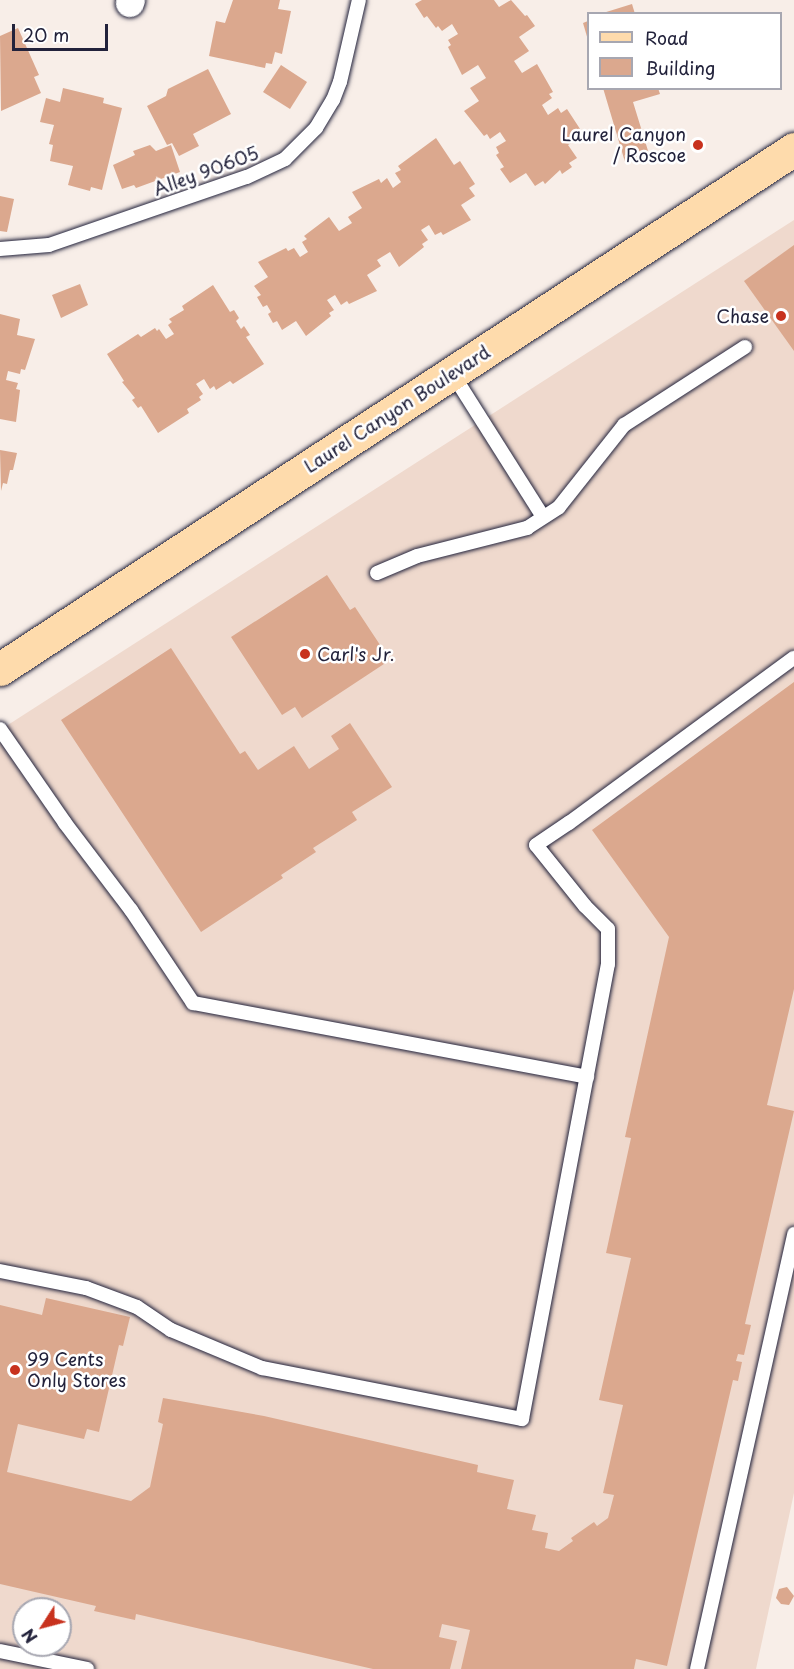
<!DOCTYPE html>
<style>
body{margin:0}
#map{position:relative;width:794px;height:1669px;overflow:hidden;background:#f8eee8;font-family:"Playpen Sans",sans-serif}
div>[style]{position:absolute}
.built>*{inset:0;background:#efd9cd}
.building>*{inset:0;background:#dba88e}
.roads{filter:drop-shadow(0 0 2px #22223b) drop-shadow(0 0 2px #22223b)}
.lane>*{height:14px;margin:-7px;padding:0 7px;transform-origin:7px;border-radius:7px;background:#fff}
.street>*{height:28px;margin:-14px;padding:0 14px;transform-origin:14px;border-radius:14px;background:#fff}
.primary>*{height:33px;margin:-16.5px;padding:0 16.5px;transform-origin:16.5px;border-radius:16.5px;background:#fedbac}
.dots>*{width:16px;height:16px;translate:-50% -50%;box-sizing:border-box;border:3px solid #fff;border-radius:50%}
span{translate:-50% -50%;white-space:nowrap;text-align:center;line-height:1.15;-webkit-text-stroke:5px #fff;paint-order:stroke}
.poi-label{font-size:18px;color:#22223b}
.right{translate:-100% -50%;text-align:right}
.left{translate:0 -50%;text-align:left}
.street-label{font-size:18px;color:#22223b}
.legend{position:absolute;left:587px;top:12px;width:195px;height:78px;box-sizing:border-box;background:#fff;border:2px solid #a7a7b1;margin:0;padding:8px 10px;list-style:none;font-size:18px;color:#22223b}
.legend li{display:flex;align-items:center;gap:12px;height:30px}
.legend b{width:30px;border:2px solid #a7a7b1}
.north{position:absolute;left:12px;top:1597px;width:60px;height:60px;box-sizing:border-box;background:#fff;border:2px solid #a7a7b1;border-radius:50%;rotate:234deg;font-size:16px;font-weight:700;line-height:24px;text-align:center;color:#22223b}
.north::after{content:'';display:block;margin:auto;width:21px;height:27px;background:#c8321e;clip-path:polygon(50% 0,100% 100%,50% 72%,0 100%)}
.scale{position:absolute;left:12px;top:24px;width:96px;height:27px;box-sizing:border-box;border:3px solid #22223b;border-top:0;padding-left:8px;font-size:18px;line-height:21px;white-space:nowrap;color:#22223b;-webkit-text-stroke:4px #fff;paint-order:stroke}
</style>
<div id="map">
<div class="built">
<i style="clip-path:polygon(evenodd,794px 220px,794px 1493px,756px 1669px,0 1669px,0 730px,794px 220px,24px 1609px,60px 1609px,60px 1645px,24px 1645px,24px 1609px)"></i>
</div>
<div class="building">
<i style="clip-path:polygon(233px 0,280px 0,278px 9px,291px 11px,282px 54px,275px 52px,272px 64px,266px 63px,265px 68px,209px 56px,216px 21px,225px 23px)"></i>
<i style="clip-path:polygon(422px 0,494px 0,499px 7px,511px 0,525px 16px,527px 15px,535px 26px,519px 37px,529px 51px,514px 61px,522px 73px,537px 64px,553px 92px,549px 94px,552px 98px,542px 105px,548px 115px,558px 108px,561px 113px,567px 109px,584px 135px,568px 145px,577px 158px,569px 163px,572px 167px,562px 174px,560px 170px,545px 184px,543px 181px,535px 186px,526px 173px,510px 183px,500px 169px,504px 167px,496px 155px,499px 153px,496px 147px,506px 141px,500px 132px,490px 139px,487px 134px,484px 136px,464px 111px,479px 101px,470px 88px,486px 78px,478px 65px,462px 75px,448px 47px,451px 45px,448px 40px,458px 34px,452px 24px,442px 31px,438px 26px,436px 28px,427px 16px,424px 18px,415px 4px)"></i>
<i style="clip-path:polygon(632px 4px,635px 14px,603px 14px,603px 13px)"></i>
<i style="clip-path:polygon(588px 21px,588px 40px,583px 23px)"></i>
<i style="clip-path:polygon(18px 28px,39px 75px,34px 77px,41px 93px,1px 111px,0 36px)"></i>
<i style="clip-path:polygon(281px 65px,307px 82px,290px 109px,263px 92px)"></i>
<i style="clip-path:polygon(208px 69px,231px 114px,193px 134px,199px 146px,179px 156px,172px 143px,167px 145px,147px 106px,166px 96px,168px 89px)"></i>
<i style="clip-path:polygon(63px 88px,104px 98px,103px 103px,122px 108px,102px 190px,91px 187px,90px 191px,68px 185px,73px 166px,50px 161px,53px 145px,49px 144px,54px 125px,40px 122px,46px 98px,60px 102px)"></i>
<i style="clip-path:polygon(603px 88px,658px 88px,660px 94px,633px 102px,649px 154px,625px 162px)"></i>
<i style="clip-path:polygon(436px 138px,454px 165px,460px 161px,475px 184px,469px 188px,475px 196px,461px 205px,471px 220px,443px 235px,441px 232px,435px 235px,429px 225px,421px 230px,428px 240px,422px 244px,424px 247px,399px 267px,390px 252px,377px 260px,381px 266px,367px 275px,377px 291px,349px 304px,347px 301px,341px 305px,335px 295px,327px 300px,334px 310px,329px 313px,331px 316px,306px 336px,296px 321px,282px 330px,277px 321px,273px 323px,268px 314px,271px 312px,267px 305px,263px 307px,257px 297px,261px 295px,254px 286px,268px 277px,258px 262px,286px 248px,288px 251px,294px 248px,300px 257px,308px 252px,302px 242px,307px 239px,304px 236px,329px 217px,339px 231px,352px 223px,348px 217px,362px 208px,352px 192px,379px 179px,381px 183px,387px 178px,393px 188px,401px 182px,395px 173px,401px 170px,398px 166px)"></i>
<i style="clip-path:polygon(150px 145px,156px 151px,171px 145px,180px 172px,136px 188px,134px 185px,122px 189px,113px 165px,135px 155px,133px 151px)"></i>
<i style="clip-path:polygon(0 196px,14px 199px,7px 232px,0 231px)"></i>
<i style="clip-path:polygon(794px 245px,794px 351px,744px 281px)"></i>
<i style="clip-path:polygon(80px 284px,88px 305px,61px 318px,52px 295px)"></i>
<i style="clip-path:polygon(213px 285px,230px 312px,234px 310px,239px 318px,236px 321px,241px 329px,244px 326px,250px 335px,246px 337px,264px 364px,233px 384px,230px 381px,216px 390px,214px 386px,210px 389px,204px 379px,196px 384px,203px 394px,199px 397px,201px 400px,187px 409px,189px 413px,158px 433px,141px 406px,138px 408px,132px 400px,135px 398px,122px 382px,124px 381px,107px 354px,138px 334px,141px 337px,155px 328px,157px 331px,159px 329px,166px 339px,174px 334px,168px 325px,172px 322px,169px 319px,184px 310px,182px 306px)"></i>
<i style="clip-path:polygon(0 314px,20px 319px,17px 335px,35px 339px,25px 370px,21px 369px,20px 374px,8px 371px,6px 380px,18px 383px,16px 389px,20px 390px,16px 422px,0 419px)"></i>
<i style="clip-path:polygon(0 450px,17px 453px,13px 470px,10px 470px,7px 484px,3px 483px,1px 491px)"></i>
<i style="clip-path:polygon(327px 575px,350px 610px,355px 607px,390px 660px,302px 718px,295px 707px,282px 715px,231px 637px)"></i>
<i style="clip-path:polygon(171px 648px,240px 754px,245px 751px,258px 770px,294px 746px,309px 769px,339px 749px,331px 736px,350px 723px,392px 787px,352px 812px,357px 820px,313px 848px,316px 852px,281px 875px,283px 878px,201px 932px,61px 720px)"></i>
<i style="clip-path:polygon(794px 682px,794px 989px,767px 1105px,794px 1111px,745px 1324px,751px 1325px,744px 1355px,738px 1354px,736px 1361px,742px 1362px,738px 1381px,733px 1380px,667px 1666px,636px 1659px,634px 1669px,461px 1669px,470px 1630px,442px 1624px,439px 1637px,457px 1641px,450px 1669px,373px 1669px,136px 1614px,135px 1620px,94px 1611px,96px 1606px,0 1584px,0 1305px,42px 1315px,46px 1298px,130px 1317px,123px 1346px,119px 1345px,99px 1432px,87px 1429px,84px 1439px,18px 1424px,7px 1472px,131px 1501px,150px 1487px,163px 1424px,158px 1422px,163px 1398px,264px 1416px,478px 1465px,477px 1472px,514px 1480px,507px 1509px,536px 1515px,532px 1530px,548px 1533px,545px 1548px,559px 1551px,573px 1541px,571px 1538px,594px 1522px,597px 1526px,608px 1518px,614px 1495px,603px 1493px,623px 1405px,599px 1400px,631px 1258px,606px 1253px,631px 1138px,625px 1137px,669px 937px,592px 830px)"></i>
<i style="clip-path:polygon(787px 1587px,794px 1596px,789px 1605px,781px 1604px,776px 1598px,779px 1589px)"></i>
</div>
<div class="roads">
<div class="lane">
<i style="left:0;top:249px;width:49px;rotate:-4.7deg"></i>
<i style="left:49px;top:245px;width:209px;rotate:-19deg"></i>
<i style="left:247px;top:177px;width:42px;rotate:-25.3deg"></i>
<i style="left:285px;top:159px;width:44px;rotate:-45deg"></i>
<i style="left:316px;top:128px;width:33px;rotate:-59deg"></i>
<i style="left:333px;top:100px;width:19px;rotate:-69deg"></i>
<i style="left:340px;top:82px;width:84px;rotate:-77deg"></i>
<i style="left:452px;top:373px;width:170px;rotate:57.7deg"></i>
<i style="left:377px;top:573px;width:43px;rotate:-23deg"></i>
<i style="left:417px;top:556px;width:114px;rotate:-14.3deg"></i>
<i style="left:527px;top:528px;width:38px;rotate:-33deg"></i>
<i style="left:559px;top:507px;width:105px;rotate:-51.6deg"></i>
<i style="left:624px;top:425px;width:144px;rotate:-32.8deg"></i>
<i style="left:0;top:729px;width:114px;rotate:55.3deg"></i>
<i style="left:65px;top:823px;width:109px;rotate:52.8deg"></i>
<i style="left:131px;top:910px;width:112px;rotate:56.3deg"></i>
<i style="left:193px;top:1003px;width:401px;rotate:10.6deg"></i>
<i style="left:0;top:1271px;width:88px;rotate:11.2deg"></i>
<i style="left:86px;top:1288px;width:54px;rotate:20.4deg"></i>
<i style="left:137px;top:1307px;width:41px;rotate:34.1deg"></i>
<i style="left:171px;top:1330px;width:99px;rotate:22.7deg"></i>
<i style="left:262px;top:1368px;width:265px;rotate:11.1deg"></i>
<i style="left:522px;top:1419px;width:463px;rotate:-79.3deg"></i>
<i style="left:608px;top:964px;width:35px;rotate:-90deg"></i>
<i style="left:608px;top:929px;width:33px;rotate:-135deg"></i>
<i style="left:585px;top:906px;width:78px;rotate:-128.8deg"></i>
<i style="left:536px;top:845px;width:40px;rotate:-34deg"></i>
<i style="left:569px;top:823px;width:279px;rotate:-36.3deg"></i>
<i style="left:0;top:1651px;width:89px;rotate:11.7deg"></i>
<i style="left:697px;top:1669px;width:446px;rotate:-77.4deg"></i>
</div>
<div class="street">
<i style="left:130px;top:3px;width:3px;rotate:-72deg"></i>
</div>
<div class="primary">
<i style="left:0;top:669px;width:949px;rotate:-33.22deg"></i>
</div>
</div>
<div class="dots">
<i style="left:698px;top:145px;background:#c8321e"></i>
<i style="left:781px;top:316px;background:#c8321e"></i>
<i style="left:305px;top:654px;background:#c8321e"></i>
<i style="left:15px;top:1370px;background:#c8321e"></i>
</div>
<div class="poi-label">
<span class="right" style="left:686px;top:145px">Laurel Canyon<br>/ Roscoe</span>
<span class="right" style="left:769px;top:316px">Chase</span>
<span class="left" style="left:317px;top:654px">Carl's Jr.</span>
<span class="left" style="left:27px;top:1370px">99 Cents<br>Only Stores</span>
</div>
<div class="street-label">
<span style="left:206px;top:171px;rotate:-20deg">Alley 90605</span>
<span style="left:397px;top:409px;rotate:-33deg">Laurel Canyon Boulevard</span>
</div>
<ul class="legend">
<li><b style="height:8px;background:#fedbac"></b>Road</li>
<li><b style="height:16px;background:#dba88e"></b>Building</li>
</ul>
<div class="north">N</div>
<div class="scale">20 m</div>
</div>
